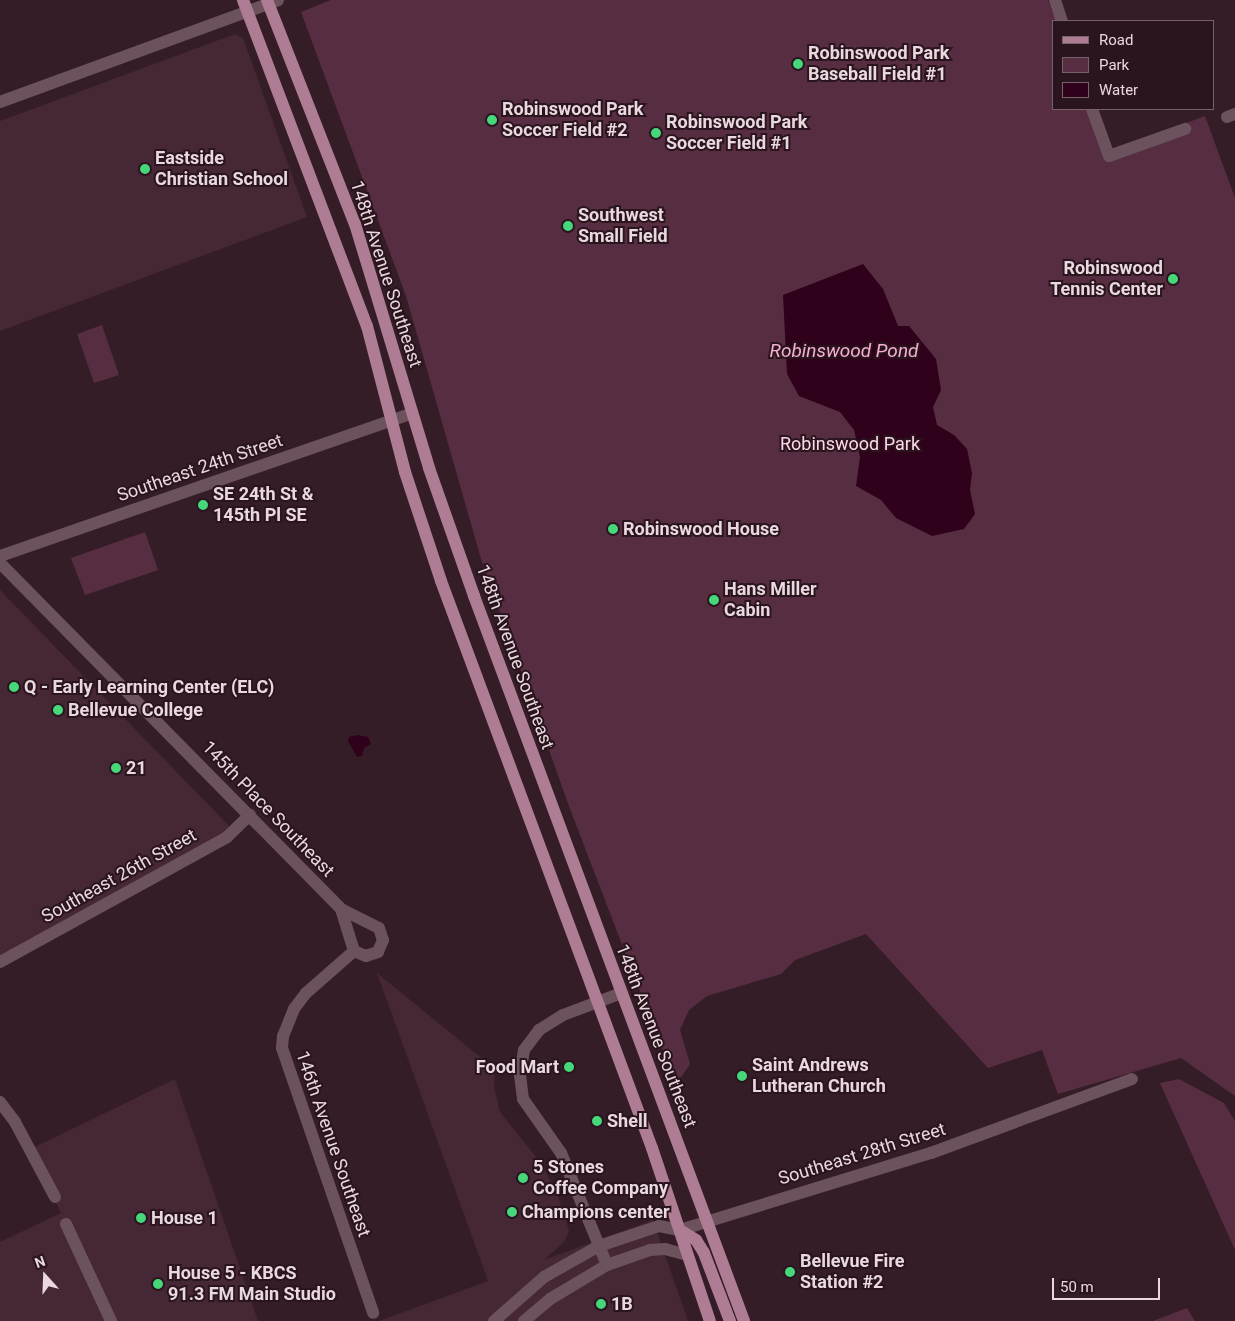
<!DOCTYPE html>
<style>
body{margin:0}
#map{position:relative;width:1235px;height:1321px;overflow:hidden;background:#351d28;font-family:Roboto,sans-serif}
div>[style]{position:absolute}
.built>*{inset:0;background:#452735}
.green>*{inset:0;background:#572d41}
.water>*{inset:0;background:#2f011b}
.minor>*{height:12px;margin:-6px;padding:0 6px;transform-origin:6px;border-radius:6px;background:#6b525c}
.tertiary>*{height:12px;margin:-6px;padding:0 6px;transform-origin:6px;border-radius:6px;background:#6b525c}
.primary>*{height:12px;margin:-6px;padding:0 6px;transform-origin:6px;border-radius:6px;background:#af7d93}
.dots>*{width:14px;height:14px;translate:-50% -50%;box-sizing:border-box;border:2px solid #2a141e;border-radius:50%}
span{translate:-50% -50%;white-space:nowrap;text-align:center;line-height:1.15;-webkit-text-stroke:4px #2a141e;paint-order:stroke}
.poi-label{font-size:18px;color:#e9d8df;font-weight:700}
.left{translate:0 -50%;text-align:left}
.right{translate:-100% -50%;text-align:right}
.street-label{font-size:18px;color:#e9d8df}
.park-label{font-size:18px;color:#fdd9e7}
.water-label{font-size:19px;color:#f6b0ce;font-style:italic}
.legend{position:absolute;left:1052px;top:20px;width:162px;height:90px;box-sizing:border-box;background:#2a141e;border:1px solid #76626b;margin:0;padding:6px 9px;list-style:none;font-size:15px;color:#e9d8df}
.legend li{display:flex;align-items:center;gap:10px;height:25px}
.legend b{width:25px;border:1px solid #76626b}
.north{position:absolute;left:20px;top:1251px;width:50px;height:50px;-webkit-text-stroke:4px #2a141e;paint-order:stroke;rotate:340deg;font-size:14px;font-weight:700;line-height:20px;text-align:center;color:#e9d8df}
.north::after{content:'';display:block;margin:auto;width:18px;height:22px;background:#e9d8df;clip-path:polygon(50% 0,100% 100%,50% 72%,0 100%)}
.scale{position:absolute;left:1052px;top:1278px;width:108px;height:22px;box-sizing:border-box;border:2px solid #e9d8df;border-top:0;padding-left:6px;font-size:15px;line-height:18px;white-space:nowrap;color:#e9d8df;-webkit-text-stroke:4px #2a141e;paint-order:stroke}
</style>
<div id="map">
<div class="built">
<i style="clip-path:polygon(235px 34px,243px 38px,307px 217px,0 331px,0 121px)"></i>
<i style="clip-path:polygon(0 590px,234px 831px,0 962px)"></i>
<i style="clip-path:polygon(377px 973px,495px 1069px,494px 1087px,500px 1112px,540px 1162px,557px 1193px,569px 1231px,564px 1242px,544px 1260px,653px 1220px,688px 1321px,379px 1321px,488px 1281px)"></i>
<i style="clip-path:polygon(175px 1079px,258px 1321px,0 1321px,0 1242px,61px 1213px,31px 1149px)"></i>
</div>
<div class="green">
<i style="clip-path:polygon(331px 0,1048px 0,1056px 21px,1054px 109px,1086px 109px,1103px 154px,1205px 116px,1235px 198px,1235px 1096px,1181px 1058px,1058px 1094px,1042px 1050px,988px 1068px,866px 934px,795px 960px,781px 974px,707px 996px,689px 1010px,680px 1030px,690px 1064px,676px 1085px,570px 809px,481px 559px,406px 296px,301px 12px)"></i>
<i style="clip-path:polygon(102px 325px,119px 375px,94px 383px,77px 334px)"></i>
<i style="clip-path:polygon(145px 532px,158px 570px,85px 595px,71px 558px)"></i>
<i style="clip-path:polygon(1179px 1079px,1224px 1103px,1235px 1121px,1235px 1250px,1160px 1083px)"></i>
<i style="clip-path:polygon(1187px 1308px,1195px 1321px,1153px 1321px)"></i>
</div>
<div class="water">
<i style="clip-path:polygon(863px 264px,883px 289px,898px 326px,909px 326px,936px 359px,941px 390px,933px 407px,937px 425px,954px 435px,967px 449px,972px 473px,970px 490px,975px 514px,964px 529px,932px 536px,896px 518px,881px 500px,856px 486px,860px 457px,854px 430px,840px 412px,799px 396px,787px 374px,783px 295px)"></i>
<i style="clip-path:polygon(358px 735px,368px 737px,371px 744px,364px 748px,362px 756px,357px 757px,348px 741px,349px 737px)"></i>
</div>
<div class="minor">
<i style="left:1055px;top:0;width:22px;rotate:72deg"></i>
<i style="left:1092px;top:109px;width:50px;rotate:70.1deg"></i>
<i style="left:1109px;top:156px;width:81px;rotate:-19.6deg"></i>
<i style="left:1227px;top:117px;width:9px;rotate:-21deg"></i>
<i style="left:0;top:563px;width:486px;rotate:45.4deg"></i>
<i style="left:341px;top:909px;width:42px;rotate:26.6deg"></i>
<i style="left:379px;top:928px;width:13px;rotate:72deg"></i>
<i style="left:383px;top:940px;width:13px;rotate:113deg"></i>
<i style="left:378px;top:952px;width:13px;rotate:162deg"></i>
<i style="left:366px;top:956px;width:13px;rotate:-157deg"></i>
<i style="left:354px;top:951px;width:44px;rotate:-107.2deg"></i>
<i style="left:354px;top:951px;width:64px;rotate:138.8deg"></i>
<i style="left:306px;top:993px;width:20px;rotate:127deg"></i>
<i style="left:294px;top:1009px;width:29px;rotate:112deg"></i>
<i style="left:283px;top:1036px;width:12px;rotate:95deg"></i>
<i style="left:282px;top:1048px;width:280px;rotate:71deg"></i>
<i style="left:0;top:962px;width:259px;rotate:-28.8deg"></i>
<i style="left:227px;top:837px;width:32px;rotate:-44deg"></i>
<i style="left:0;top:1102px;width:25px;rotate:53deg"></i>
<i style="left:15px;top:1122px;width:85px;rotate:61.9deg"></i>
<i style="left:66px;top:1224px;width:107px;rotate:65.1deg"></i>
<i style="left:607px;top:1265px;width:121px;rotate:-112.3deg"></i>
<i style="left:561px;top:1153px;width:66px;rotate:-125.1deg"></i>
<i style="left:523px;top:1099px;width:24px;rotate:-97deg"></i>
<i style="left:520px;top:1075px;width:25px;rotate:-81deg"></i>
<i style="left:524px;top:1050px;width:25px;rotate:-53deg"></i>
<i style="left:539px;top:1030px;width:28px;rotate:-32deg"></i>
<i style="left:563px;top:1015px;width:60px;rotate:-20.6deg"></i>
<i style="left:494px;top:1321px;width:67px;rotate:-41.3deg"></i>
<i style="left:544px;top:1277px;width:63px;rotate:-29.4deg"></i>
<i style="left:599px;top:1246px;width:63px;rotate:-18.4deg"></i>
<i style="left:659px;top:1226px;width:21px;rotate:11deg"></i>
<i style="left:680px;top:1230px;width:263px;rotate:-17.1deg"></i>
<i style="left:931px;top:1153px;width:214px;rotate:-20.2deg"></i>
<i style="left:524px;top:1321px;width:34px;rotate:-40deg"></i>
<i style="left:550px;top:1299px;width:66px;rotate:-30.8deg"></i>
<i style="left:607px;top:1265px;width:46px;rotate:-19.2deg"></i>
<i style="left:650px;top:1250px;width:15px;rotate:-4deg"></i>
<i style="left:665px;top:1249px;width:23px;rotate:15deg"></i>
</div>
<div class="tertiary">
<i style="left:0;top:102px;width:296px;rotate:-20.1deg"></i>
<i style="left:0;top:556px;width:436px;rotate:-19.1deg"></i>
</div>
<div class="primary">
<i style="left:243px;top:0;width:349px;rotate:69.2deg"></i>
<i style="left:367px;top:326px;width:151px;rotate:75.4deg"></i>
<i style="left:405px;top:472px;width:115px;rotate:71.7deg"></i>
<i style="left:441px;top:581px;width:605px;rotate:69.59deg"></i>
<i style="left:652px;top:1148px;width:182px;rotate:71.5deg"></i>
<i style="left:267px;top:0;width:241px;rotate:68.6deg"></i>
<i style="left:355px;top:224px;width:255px;rotate:73.1deg"></i>
<i style="left:429px;top:468px;width:136px;rotate:70.6deg"></i>
<i style="left:474px;top:596px;width:774px;rotate:69.57deg"></i>
<i style="left:680px;top:1230px;width:19px;rotate:32deg"></i>
<i style="left:696px;top:1240px;width:15px;rotate:58deg"></i>
<i style="left:704px;top:1253px;width:73px;rotate:69.1deg"></i>
</div>
<div class="dots">
<i style="left:798px;top:64px;background:#46d77a"></i>
<i style="left:492px;top:120px;background:#46d77a"></i>
<i style="left:656px;top:133px;background:#46d77a"></i>
<i style="left:145px;top:169px;background:#46d77a"></i>
<i style="left:568px;top:226px;background:#46d77a"></i>
<i style="left:1173px;top:279px;background:#46d77a"></i>
<i style="left:203px;top:505px;background:#46d77a"></i>
<i style="left:613px;top:529px;background:#46d77a"></i>
<i style="left:714px;top:600px;background:#46d77a"></i>
<i style="left:14px;top:687px;background:#46d77a"></i>
<i style="left:58px;top:710px;background:#46d77a"></i>
<i style="left:116px;top:768px;background:#46d77a"></i>
<i style="left:569px;top:1067px;background:#46d77a"></i>
<i style="left:742px;top:1076px;background:#46d77a"></i>
<i style="left:597px;top:1121px;background:#46d77a"></i>
<i style="left:523px;top:1178px;background:#46d77a"></i>
<i style="left:512px;top:1212px;background:#46d77a"></i>
<i style="left:141px;top:1218px;background:#46d77a"></i>
<i style="left:790px;top:1272px;background:#46d77a"></i>
<i style="left:158px;top:1284px;background:#46d77a"></i>
<i style="left:601px;top:1304px;background:#46d77a"></i>
</div>
<div class="poi-label">
<span class="left" style="left:808px;top:64px">Robinswood Park<br>Baseball Field #1</span>
<span class="left" style="left:502px;top:120px">Robinswood Park<br>Soccer Field #2</span>
<span class="left" style="left:666px;top:133px">Robinswood Park<br>Soccer Field #1</span>
<span class="left" style="left:155px;top:169px">Eastside<br>Christian School</span>
<span class="left" style="left:578px;top:226px">Southwest<br>Small Field</span>
<span class="right" style="left:1163px;top:279px">Robinswood<br>Tennis Center</span>
<span class="left" style="left:213px;top:505px">SE 24th St &amp;<br>145th Pl SE</span>
<span class="left" style="left:623px;top:529px">Robinswood House</span>
<span class="left" style="left:724px;top:600px">Hans Miller<br>Cabin</span>
<span class="left" style="left:24px;top:687px">Q - Early Learning Center (ELC)</span>
<span class="left" style="left:68px;top:710px">Bellevue College</span>
<span class="left" style="left:126px;top:768px">21</span>
<span class="left" style="left:752px;top:1076px">Saint Andrews<br>Lutheran Church</span>
<span class="right" style="left:559px;top:1067px">Food Mart</span>
<span class="left" style="left:607px;top:1121px">Shell</span>
<span class="left" style="left:533px;top:1178px">5 Stones<br>Coffee Company</span>
<span class="left" style="left:522px;top:1212px">Champions center</span>
<span class="left" style="left:151px;top:1218px">House 1</span>
<span class="left" style="left:800px;top:1272px">Bellevue Fire<br>Station #2</span>
<span class="left" style="left:168px;top:1284px">House 5 - KBCS<br>91.3 FM Main Studio</span>
<span class="left" style="left:611px;top:1304px">1B</span>
</div>
<div class="street-label">
<span style="left:386px;top:274px;rotate:72deg">148th Avenue Southeast</span>
<span style="left:200px;top:468px;rotate:-19deg">Southeast 24th Street</span>
<span style="left:515px;top:657px;rotate:70deg">148th Avenue Southeast</span>
<span style="left:268px;top:809px;rotate:46deg">145th Place Southeast</span>
<span style="left:119px;top:876px;rotate:-29deg">Southeast 26th Street</span>
<span style="left:656px;top:1036px;rotate:69deg">148th Avenue Southeast</span>
<span style="left:333px;top:1144px;rotate:71deg">146th Avenue Southeast</span>
<span style="left:862px;top:1154px;rotate:-17deg">Southeast 28th Street</span>
</div>
<div class="park-label">
<span style="left:850px;top:444px">Robinswood Park</span>
</div>
<div class="water-label">
<span style="left:844px;top:351px">Robinswood Pond</span>
</div>
<ul class="legend">
<li><b style="height:6px;background:#af7d93"></b>Road</li>
<li><b style="height:14px;background:#572d41"></b>Park</li>
<li><b style="height:14px;background:#2f011b"></b>Water</li>
</ul>
<div class="north">N</div>
<div class="scale">50 m</div>
</div>
